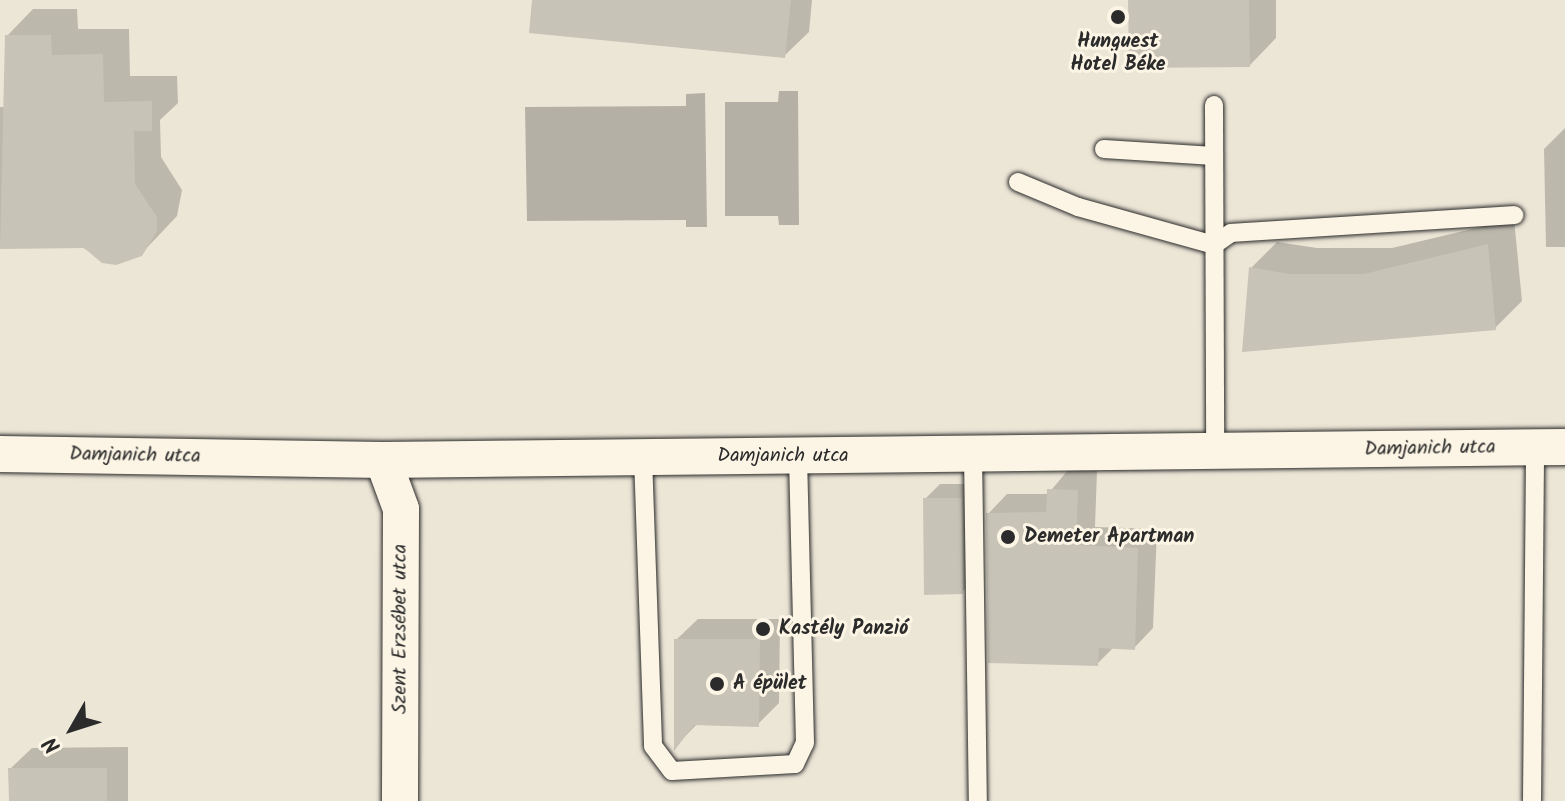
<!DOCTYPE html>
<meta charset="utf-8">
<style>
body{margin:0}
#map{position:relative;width:1565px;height:801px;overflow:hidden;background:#fcf5e5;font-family:Kalam,sans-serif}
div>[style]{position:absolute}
.built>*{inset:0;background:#ece6d7}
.water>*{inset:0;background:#b4b0a5}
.shadow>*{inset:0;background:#0003}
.building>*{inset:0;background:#c8c3b7}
.roads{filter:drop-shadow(0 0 2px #2b2b2b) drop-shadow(0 0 2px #2b2b2b)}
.lane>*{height:18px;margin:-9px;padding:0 9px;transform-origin:9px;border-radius:9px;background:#fcf5e5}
.street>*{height:36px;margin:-18px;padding:0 18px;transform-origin:18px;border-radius:18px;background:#fcf5e5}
.dots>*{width:22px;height:22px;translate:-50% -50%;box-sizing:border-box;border:4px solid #fcf5e5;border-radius:50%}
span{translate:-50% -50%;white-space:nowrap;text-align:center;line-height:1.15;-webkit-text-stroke:6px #fcf5e5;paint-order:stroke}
.poi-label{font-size:20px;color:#2b2b2b;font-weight:700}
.left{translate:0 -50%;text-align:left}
.street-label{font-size:20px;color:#2b2b2b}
.north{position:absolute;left:32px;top:689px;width:80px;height:80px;-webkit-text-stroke:6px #fcf5e5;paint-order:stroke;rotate:231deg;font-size:22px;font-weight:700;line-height:32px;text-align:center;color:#2b2b2b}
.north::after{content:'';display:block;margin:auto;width:28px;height:36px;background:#2b2b2b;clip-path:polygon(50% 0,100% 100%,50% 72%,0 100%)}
</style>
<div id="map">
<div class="built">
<i style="clip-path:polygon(0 0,1565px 0,1565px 801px,0 801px)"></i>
</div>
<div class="water">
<i style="clip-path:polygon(779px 91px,798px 91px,799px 225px,779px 225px,778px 216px,725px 216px,725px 102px,778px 102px)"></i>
<i style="clip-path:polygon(705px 93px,707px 227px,686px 227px,686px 220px,527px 221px,525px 107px,686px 106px,686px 94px)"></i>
</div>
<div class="shadow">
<i style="clip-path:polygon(534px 0,812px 0,809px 32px,784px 56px)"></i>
<i style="clip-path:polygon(1130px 0,1276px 0,1276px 38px,1250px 65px)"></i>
<i style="clip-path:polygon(33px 9px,77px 9px,78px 29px,129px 29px,130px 76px,177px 76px,178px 103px,160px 120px,161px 157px,182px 190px,177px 216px,141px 254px,116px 263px,79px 246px,0 247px,0 107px,7px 107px,7px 36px)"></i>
<i style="clip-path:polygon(1565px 128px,1565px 247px,1546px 247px,1544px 149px)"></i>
<i style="clip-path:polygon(1514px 219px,1522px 301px,1495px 328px,1251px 268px,1277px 242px,1317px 248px,1392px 248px)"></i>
<i style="clip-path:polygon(1068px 470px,1097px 471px,1095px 527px,1157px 529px,1153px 628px,1134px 648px,1114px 647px,1097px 664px,988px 514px,1007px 494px,1048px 494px)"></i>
<i style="clip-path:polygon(940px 484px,976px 484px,977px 577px,962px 592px,925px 499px)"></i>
<i style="clip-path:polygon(698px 619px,780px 619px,779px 703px,758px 724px,698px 723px,676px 746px,676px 640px)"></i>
<i style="clip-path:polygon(128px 747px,128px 801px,11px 801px,10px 769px,32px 748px)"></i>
</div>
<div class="building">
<i style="clip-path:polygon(532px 0,791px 0,785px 58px,529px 33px)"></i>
<i style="clip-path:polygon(1128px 0,1249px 0,1250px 67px,1129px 68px)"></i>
<i style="clip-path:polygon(5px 35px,51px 35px,52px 55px,103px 54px,104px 102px,152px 101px,152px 131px,134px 131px,135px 184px,157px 217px,157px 231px,142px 256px,116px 265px,102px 263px,84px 248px,0 249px)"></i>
<i style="clip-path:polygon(1488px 244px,1496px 330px,1242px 352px,1249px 267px,1289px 274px,1364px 274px)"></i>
<i style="clip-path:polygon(1047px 489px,1078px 490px,1076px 545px,1138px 548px,1135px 650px,1099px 648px,1098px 666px,988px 663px,986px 513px,1046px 512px)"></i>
<i style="clip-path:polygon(923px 498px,962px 498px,963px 594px,924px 595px)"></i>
<i style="clip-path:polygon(674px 639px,760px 639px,759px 727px,694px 725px,674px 751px)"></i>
<i style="clip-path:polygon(8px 768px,107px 768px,107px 801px,9px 801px)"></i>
</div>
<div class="roads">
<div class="lane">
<i style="left:1214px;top:105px;width:346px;rotate:89.8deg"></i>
<i style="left:1104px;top:149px;width:110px;rotate:3.6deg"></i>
<i style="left:1018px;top:182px;width:65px;rotate:22.6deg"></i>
<i style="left:1078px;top:207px;width:141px;rotate:15.6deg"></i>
<i style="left:1214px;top:245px;width:21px;rotate:-35deg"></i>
<i style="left:1231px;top:233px;width:284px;rotate:-3.6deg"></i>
<i style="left:973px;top:454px;width:347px;rotate:89.2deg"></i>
<i style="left:643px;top:457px;width:289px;rotate:88deg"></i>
<i style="left:653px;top:746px;width:31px;rotate:53deg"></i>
<i style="left:672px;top:771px;width:123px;rotate:-3.3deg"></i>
<i style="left:795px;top:764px;width:23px;rotate:-65deg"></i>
<i style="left:805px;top:743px;width:287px;rotate:-91.4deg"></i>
<i style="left:1532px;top:801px;width:354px;rotate:-89.5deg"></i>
</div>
<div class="street">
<i style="left:0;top:454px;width:383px;rotate:0.9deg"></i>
<i style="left:383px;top:460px;width:1182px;rotate:-0.63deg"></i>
<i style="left:383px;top:460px;width:52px;rotate:69.8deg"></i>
<i style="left:401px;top:509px;width:292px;rotate:90.2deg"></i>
</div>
</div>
<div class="dots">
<i style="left:1118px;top:17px;background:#2b2b2b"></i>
<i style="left:1008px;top:537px;background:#2b2b2b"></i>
<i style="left:763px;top:629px;background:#2b2b2b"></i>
<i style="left:717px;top:684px;background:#2b2b2b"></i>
</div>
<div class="poi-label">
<span style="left:1118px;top:54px">Hunguest<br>Hotel Béke</span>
<span class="left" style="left:1024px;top:537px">Demeter Apartman</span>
<span class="left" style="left:779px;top:629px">Kastély Panzió</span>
<span class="left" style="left:733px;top:684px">A épület</span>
</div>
<div class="street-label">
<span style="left:1430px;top:449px;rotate:-1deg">Damjanich utca</span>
<span style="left:135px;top:456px;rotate:1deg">Damjanich utca</span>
<span style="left:783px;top:456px">Damjanich utca</span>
<span style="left:401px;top:629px;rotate:-90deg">Szent Erzsébet utca</span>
</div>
<div class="north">N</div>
</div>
